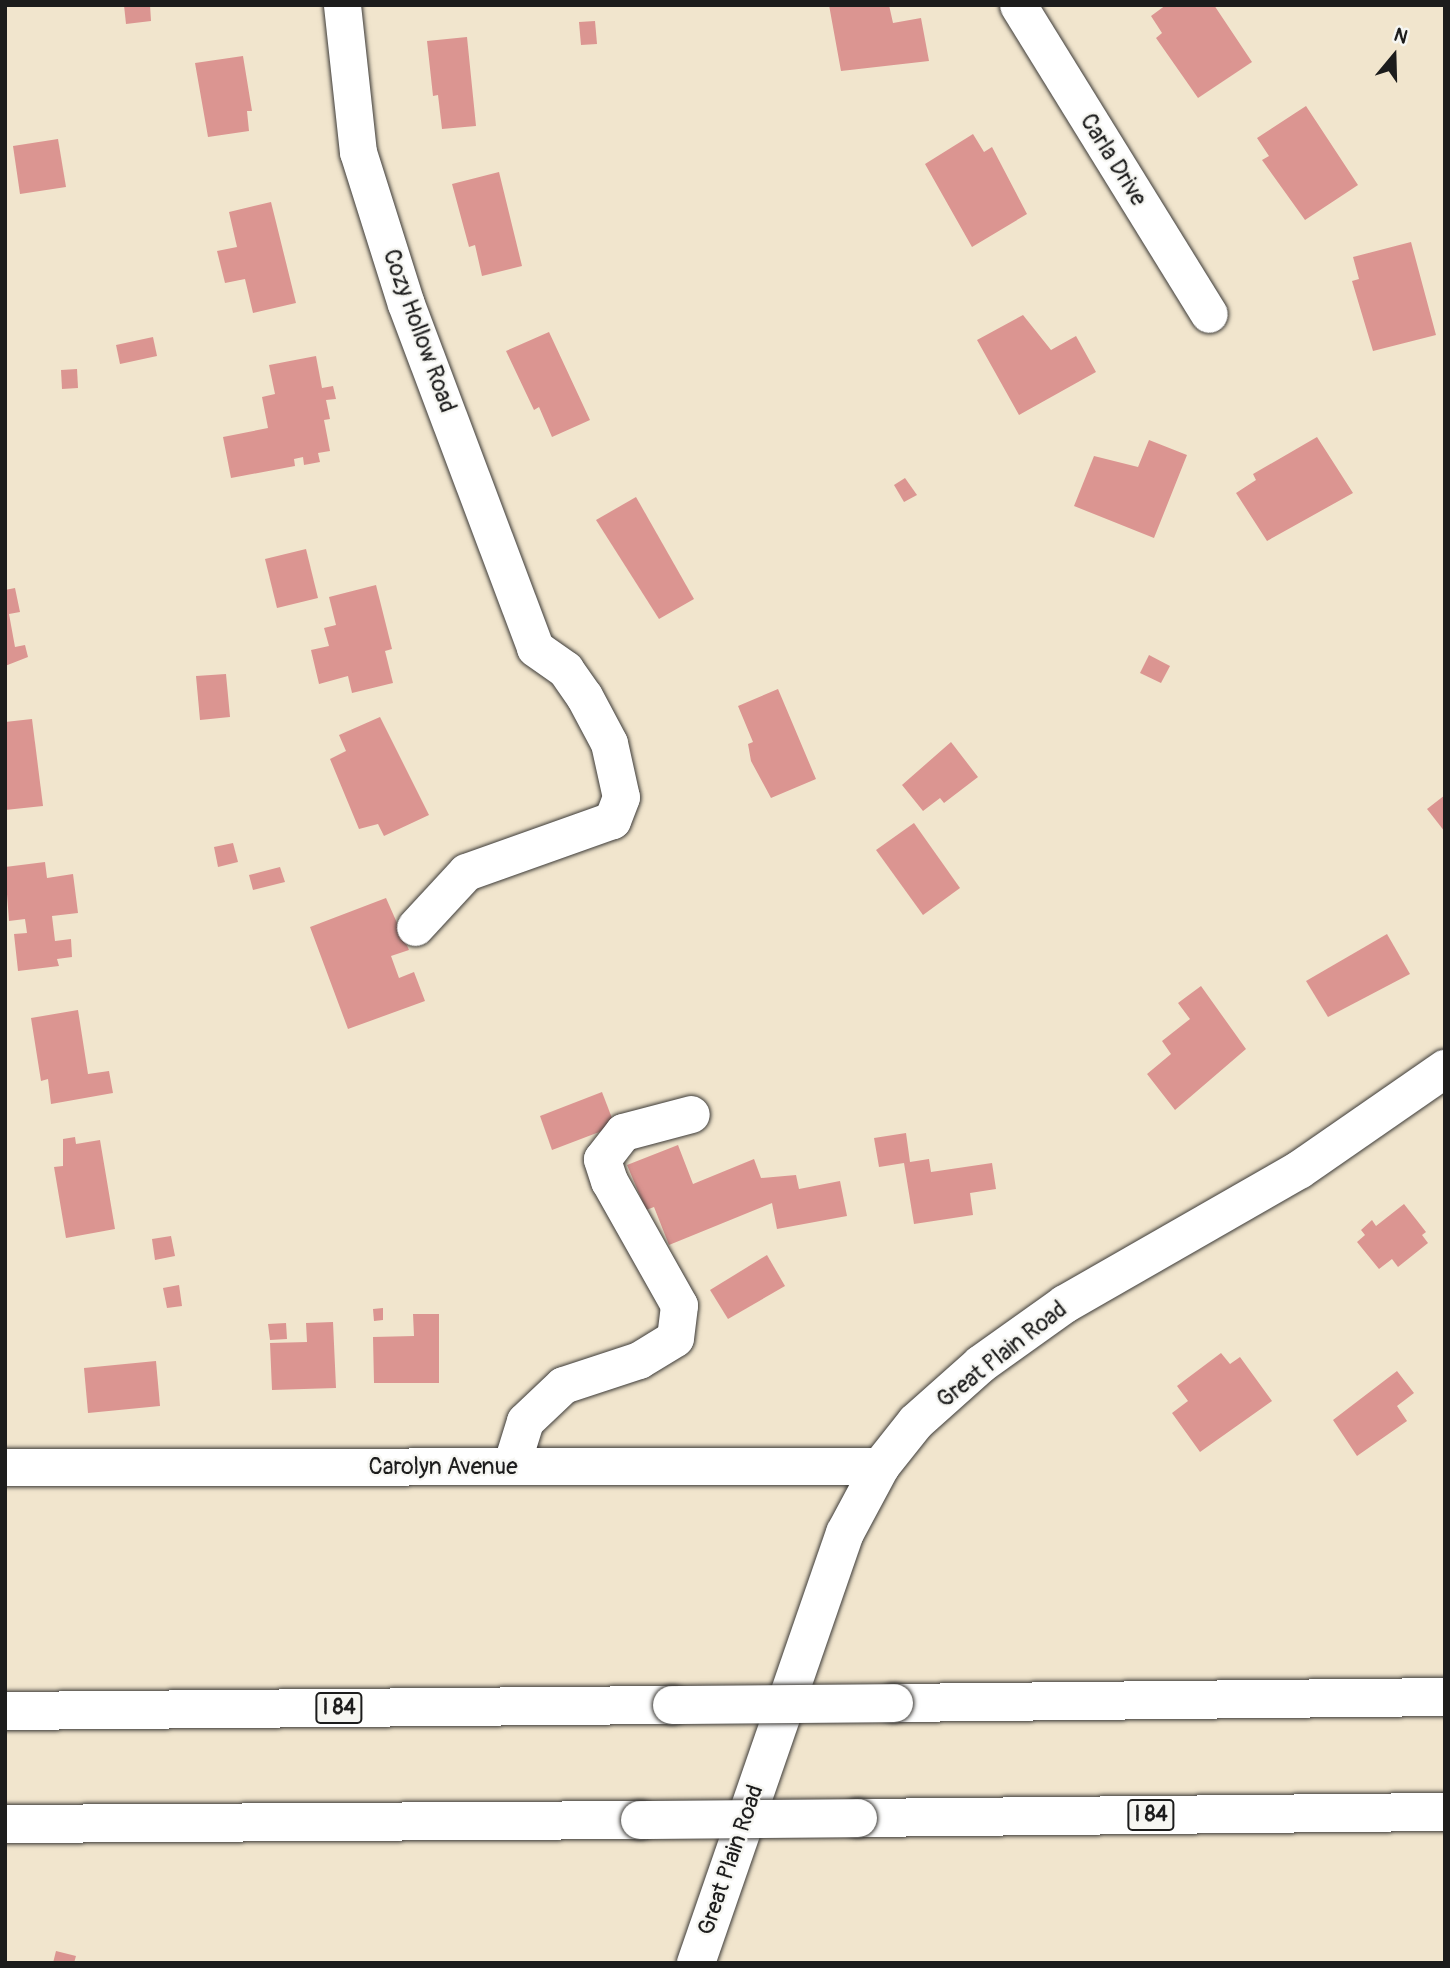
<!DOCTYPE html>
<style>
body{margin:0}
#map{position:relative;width:1450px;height:1968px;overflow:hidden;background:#f1e5cd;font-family:Pangolin,sans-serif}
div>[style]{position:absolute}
.building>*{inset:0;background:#db9591}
.roads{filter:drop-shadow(0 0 2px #3c3a37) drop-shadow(0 0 2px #3c3a37)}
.minor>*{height:37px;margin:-18.5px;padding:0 18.5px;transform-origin:18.5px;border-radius:18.5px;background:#fff}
.major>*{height:38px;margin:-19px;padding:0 19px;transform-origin:19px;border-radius:19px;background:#fff}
.highway>*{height:38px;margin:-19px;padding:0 19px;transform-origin:19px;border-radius:19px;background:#fff}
.bridges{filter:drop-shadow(0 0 2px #3c3a37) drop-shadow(0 0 2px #3c3a37)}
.highway-bridge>*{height:38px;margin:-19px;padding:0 19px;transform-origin:19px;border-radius:19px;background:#fff}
span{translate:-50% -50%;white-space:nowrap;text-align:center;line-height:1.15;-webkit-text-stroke:5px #f6f6f2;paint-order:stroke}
.shield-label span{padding:2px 5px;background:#f6f6f2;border:2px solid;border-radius:5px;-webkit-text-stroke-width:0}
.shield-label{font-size:21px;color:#1c1c1c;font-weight:700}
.street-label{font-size:23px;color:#1c1c1c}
.frame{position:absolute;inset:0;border:7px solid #1c1c1c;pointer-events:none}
.north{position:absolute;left:1359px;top:21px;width:70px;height:70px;-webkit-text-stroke:5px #f6f6f2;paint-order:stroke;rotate:19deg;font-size:19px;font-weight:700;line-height:28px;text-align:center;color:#1c1c1c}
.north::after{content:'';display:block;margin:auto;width:24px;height:32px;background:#1c1c1c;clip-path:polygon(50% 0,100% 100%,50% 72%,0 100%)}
</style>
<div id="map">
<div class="building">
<i style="clip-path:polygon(124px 5px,150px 5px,151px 21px,126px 24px)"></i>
<i style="clip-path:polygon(829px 5px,889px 5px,893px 23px,921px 18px,929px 61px,841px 71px)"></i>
<i style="clip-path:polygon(1166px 5px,1214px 5px,1252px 62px,1198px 98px,1156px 38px,1162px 33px,1151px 16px)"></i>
<i style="clip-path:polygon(595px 21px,597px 44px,581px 45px,579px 22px)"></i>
<i style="clip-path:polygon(467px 37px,476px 126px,442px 129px,438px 95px,433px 96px,427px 41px)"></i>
<i style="clip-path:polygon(243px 56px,252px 111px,247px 111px,249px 131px,208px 137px,195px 63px)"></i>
<i style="clip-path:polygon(1306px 106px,1358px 185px,1305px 220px,1262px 160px,1269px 156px,1257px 138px)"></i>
<i style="clip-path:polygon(973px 134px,984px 152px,992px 147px,1027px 214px,972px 247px,925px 164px)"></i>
<i style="clip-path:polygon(58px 139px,66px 187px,20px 194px,13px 146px)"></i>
<i style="clip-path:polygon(499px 172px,522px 266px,482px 276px,475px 245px,469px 247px,452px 184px)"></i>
<i style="clip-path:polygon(271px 202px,296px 303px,253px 313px,245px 279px,225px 283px,217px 251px,237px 247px,229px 212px)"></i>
<i style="clip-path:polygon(1411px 242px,1436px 335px,1373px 351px,1352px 281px,1359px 279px,1353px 257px)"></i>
<i style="clip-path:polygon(1023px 315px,1051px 350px,1076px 336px,1096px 372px,1019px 415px,977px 340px)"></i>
<i style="clip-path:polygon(549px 332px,590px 420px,552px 437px,539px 407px,534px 410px,506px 351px)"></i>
<i style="clip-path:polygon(153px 337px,157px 356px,120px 364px,116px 345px)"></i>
<i style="clip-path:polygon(316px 356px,322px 388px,333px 386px,336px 399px,326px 400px,330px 419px,324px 420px,330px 451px,318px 453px,320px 462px,304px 465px,303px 457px,294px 459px,295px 466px,231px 478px,223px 437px,268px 428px,262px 397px,275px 394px,269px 365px)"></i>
<i style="clip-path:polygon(77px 369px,78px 388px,62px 389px,61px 370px)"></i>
<i style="clip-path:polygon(1317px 437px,1353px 493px,1267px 541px,1236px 493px,1256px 480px,1253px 474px)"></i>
<i style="clip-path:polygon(1149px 440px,1187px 455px,1154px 538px,1074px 506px,1094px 456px,1138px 467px)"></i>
<i style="clip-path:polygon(905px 478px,917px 495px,904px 502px,894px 485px)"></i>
<i style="clip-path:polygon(636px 497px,694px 599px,659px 619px,596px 520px)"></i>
<i style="clip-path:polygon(306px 549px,318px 598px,277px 608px,265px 559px)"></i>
<i style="clip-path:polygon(376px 585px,392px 649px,385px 651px,393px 683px,352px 693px,348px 676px,319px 684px,311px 650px,329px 646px,324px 628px,336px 625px,329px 597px)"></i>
<i style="clip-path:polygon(15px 588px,20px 612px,9px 614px,15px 647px,25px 645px,28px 657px,5px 666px,5px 590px)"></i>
<i style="clip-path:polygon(1149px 655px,1170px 666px,1161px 683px,1140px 673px)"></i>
<i style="clip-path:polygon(226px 674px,230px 717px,200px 720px,196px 676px)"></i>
<i style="clip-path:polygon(778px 689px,816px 779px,771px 798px,751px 761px,748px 744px,753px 742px,738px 706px)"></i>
<i style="clip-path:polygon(380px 717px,429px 815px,384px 836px,378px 824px,359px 829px,330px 759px,346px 751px,339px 735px)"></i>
<i style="clip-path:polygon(32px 719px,43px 806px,5px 810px,5px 722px)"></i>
<i style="clip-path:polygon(951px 742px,978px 777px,944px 803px,940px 798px,923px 811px,902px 785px)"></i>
<i style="clip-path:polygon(1445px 795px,1445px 832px,1427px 809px)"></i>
<i style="clip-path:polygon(914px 823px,960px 888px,923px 915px,876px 850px)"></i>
<i style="clip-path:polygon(233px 843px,238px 862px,218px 867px,214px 847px)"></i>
<i style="clip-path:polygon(45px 862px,47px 878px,73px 874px,78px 913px,52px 916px,55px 941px,71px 939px,72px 957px,57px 959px,59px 966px,18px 971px,14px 934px,27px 933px,25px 919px,9px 921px,5px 867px)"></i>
<i style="clip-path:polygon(280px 867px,285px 882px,253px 890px,249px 875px)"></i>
<i style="clip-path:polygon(386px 898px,409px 950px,391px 956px,399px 978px,414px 972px,425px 1001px,348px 1029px,310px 927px)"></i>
<i style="clip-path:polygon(1387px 934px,1410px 974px,1328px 1017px,1306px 981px)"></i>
<i style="clip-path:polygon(1201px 986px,1246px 1049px,1175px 1110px,1147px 1074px,1171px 1054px,1162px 1041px,1190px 1019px,1178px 1003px)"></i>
<i style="clip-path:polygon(78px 1010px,88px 1074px,109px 1071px,113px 1093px,51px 1104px,48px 1079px,41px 1081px,31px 1018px)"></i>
<i style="clip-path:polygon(602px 1092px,615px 1126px,552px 1150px,540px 1116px)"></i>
<i style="clip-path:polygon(906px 1133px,910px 1162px,929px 1159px,931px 1172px,992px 1163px,996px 1189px,970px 1193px,973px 1215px,914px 1224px,904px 1163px,879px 1167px,874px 1138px)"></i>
<i style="clip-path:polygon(75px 1137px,76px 1144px,100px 1140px,115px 1229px,66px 1238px,54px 1167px,63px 1166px,63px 1139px)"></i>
<i style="clip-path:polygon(678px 1145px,693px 1184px,754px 1159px,761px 1178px,796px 1175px,799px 1189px,840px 1181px,847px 1216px,777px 1229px,772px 1203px,669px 1245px,654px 1207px,646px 1210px,627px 1165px)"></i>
<i style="clip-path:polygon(1404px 1204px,1426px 1232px,1422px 1235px,1428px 1243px,1398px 1267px,1392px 1259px,1379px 1269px,1357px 1242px,1365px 1235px,1361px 1230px,1372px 1220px,1376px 1226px)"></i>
<i style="clip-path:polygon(171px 1236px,175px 1256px,155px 1260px,152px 1239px)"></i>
<i style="clip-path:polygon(767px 1255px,785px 1286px,728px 1319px,710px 1290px)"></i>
<i style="clip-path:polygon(179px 1285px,182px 1306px,167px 1308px,163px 1288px)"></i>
<i style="clip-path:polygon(383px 1308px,383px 1320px,374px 1321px,373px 1309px)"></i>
<i style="clip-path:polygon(413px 1314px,439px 1314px,439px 1383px,374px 1383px,373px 1337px,414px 1336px)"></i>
<i style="clip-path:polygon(333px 1322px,336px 1388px,272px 1390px,270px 1343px,307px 1342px,306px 1323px)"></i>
<i style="clip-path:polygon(286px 1323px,287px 1339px,270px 1340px,268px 1324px)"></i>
<i style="clip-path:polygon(1221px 1353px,1230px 1364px,1240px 1357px,1272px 1401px,1200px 1452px,1172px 1413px,1188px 1401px,1177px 1386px)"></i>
<i style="clip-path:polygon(156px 1361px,160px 1406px,88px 1413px,84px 1368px)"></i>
<i style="clip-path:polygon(1397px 1371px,1414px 1393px,1397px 1406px,1407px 1421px,1357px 1456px,1333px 1420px)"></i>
<i style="clip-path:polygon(56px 1951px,76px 1956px,74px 1963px,53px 1963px)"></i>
</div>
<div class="roads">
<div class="minor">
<i style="left:342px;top:5px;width:148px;rotate:83.8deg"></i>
<i style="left:358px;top:152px;width:159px;rotate:72.5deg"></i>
<i style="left:406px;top:304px;width:367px;rotate:69.4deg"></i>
<i style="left:535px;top:648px;width:37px;rotate:35deg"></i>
<i style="left:565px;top:669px;width:33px;rotate:55deg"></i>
<i style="left:584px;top:696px;width:53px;rotate:62deg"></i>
<i style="left:609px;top:743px;width:55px;rotate:77.5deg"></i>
<i style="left:621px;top:797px;width:25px;rotate:111deg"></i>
<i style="left:612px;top:820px;width:155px;rotate:160.4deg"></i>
<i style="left:466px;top:872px;width:75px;rotate:132.8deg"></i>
<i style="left:1018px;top:5px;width:363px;rotate:58.3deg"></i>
<i style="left:511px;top:1466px;width:47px;rotate:-72.7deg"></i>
<i style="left:525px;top:1421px;width:52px;rotate:-43.5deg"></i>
<i style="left:563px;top:1385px;width:80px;rotate:-18.2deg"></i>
<i style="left:639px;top:1360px;width:42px;rotate:-31.4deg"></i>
<i style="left:675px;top:1338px;width:33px;rotate:-83deg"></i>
<i style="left:679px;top:1305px;width:142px;rotate:-119.4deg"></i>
<i style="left:609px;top:1181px;width:23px;rotate:-108deg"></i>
<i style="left:602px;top:1159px;width:34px;rotate:-52deg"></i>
<i style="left:623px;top:1132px;width:70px;rotate:-14.8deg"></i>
<i style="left:5px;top:1467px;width:876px;rotate:-0.07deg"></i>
</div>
<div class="major">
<i style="left:696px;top:1963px;width:455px;rotate:-70.9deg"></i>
<i style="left:845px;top:1533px;width:76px;rotate:-61.8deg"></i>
<i style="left:881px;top:1466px;width:56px;rotate:-51.5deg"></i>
<i style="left:916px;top:1422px;width:87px;rotate:-41.7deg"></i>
<i style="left:981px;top:1364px;width:103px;rotate:-35.5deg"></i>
<i style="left:1065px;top:1304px;width:270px;rotate:-29.8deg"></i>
<i style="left:1299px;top:1170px;width:178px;rotate:-34.7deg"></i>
</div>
<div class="highway">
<i style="left:894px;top:1703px;width:551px;rotate:-0.62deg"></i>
<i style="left:5px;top:1711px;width:667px;rotate:-0.52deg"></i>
<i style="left:858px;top:1818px;width:587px;rotate:-0.59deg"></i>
<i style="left:5px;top:1824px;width:635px;rotate:-0.36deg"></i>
</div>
</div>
<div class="bridges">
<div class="highway-bridge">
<i style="left:672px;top:1705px;width:222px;rotate:-0.5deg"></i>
<i style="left:640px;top:1820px;width:218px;rotate:-0.5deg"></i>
</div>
</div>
<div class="shield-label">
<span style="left:339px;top:1708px">I 84</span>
<span style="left:1151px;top:1815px">I 84</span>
</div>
<div class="street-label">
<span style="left:1113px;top:160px;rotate:58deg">Carla Drive</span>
<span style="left:419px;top:331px;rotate:70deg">Cozy Hollow Road</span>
<span style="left:1002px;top:1355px;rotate:-38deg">Great Plain Road</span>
<span style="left:443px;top:1467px">Carolyn Avenue</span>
<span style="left:731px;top:1860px;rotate:-71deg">Great Plain Road</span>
</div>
<div class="frame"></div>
<div class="north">N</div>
</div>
